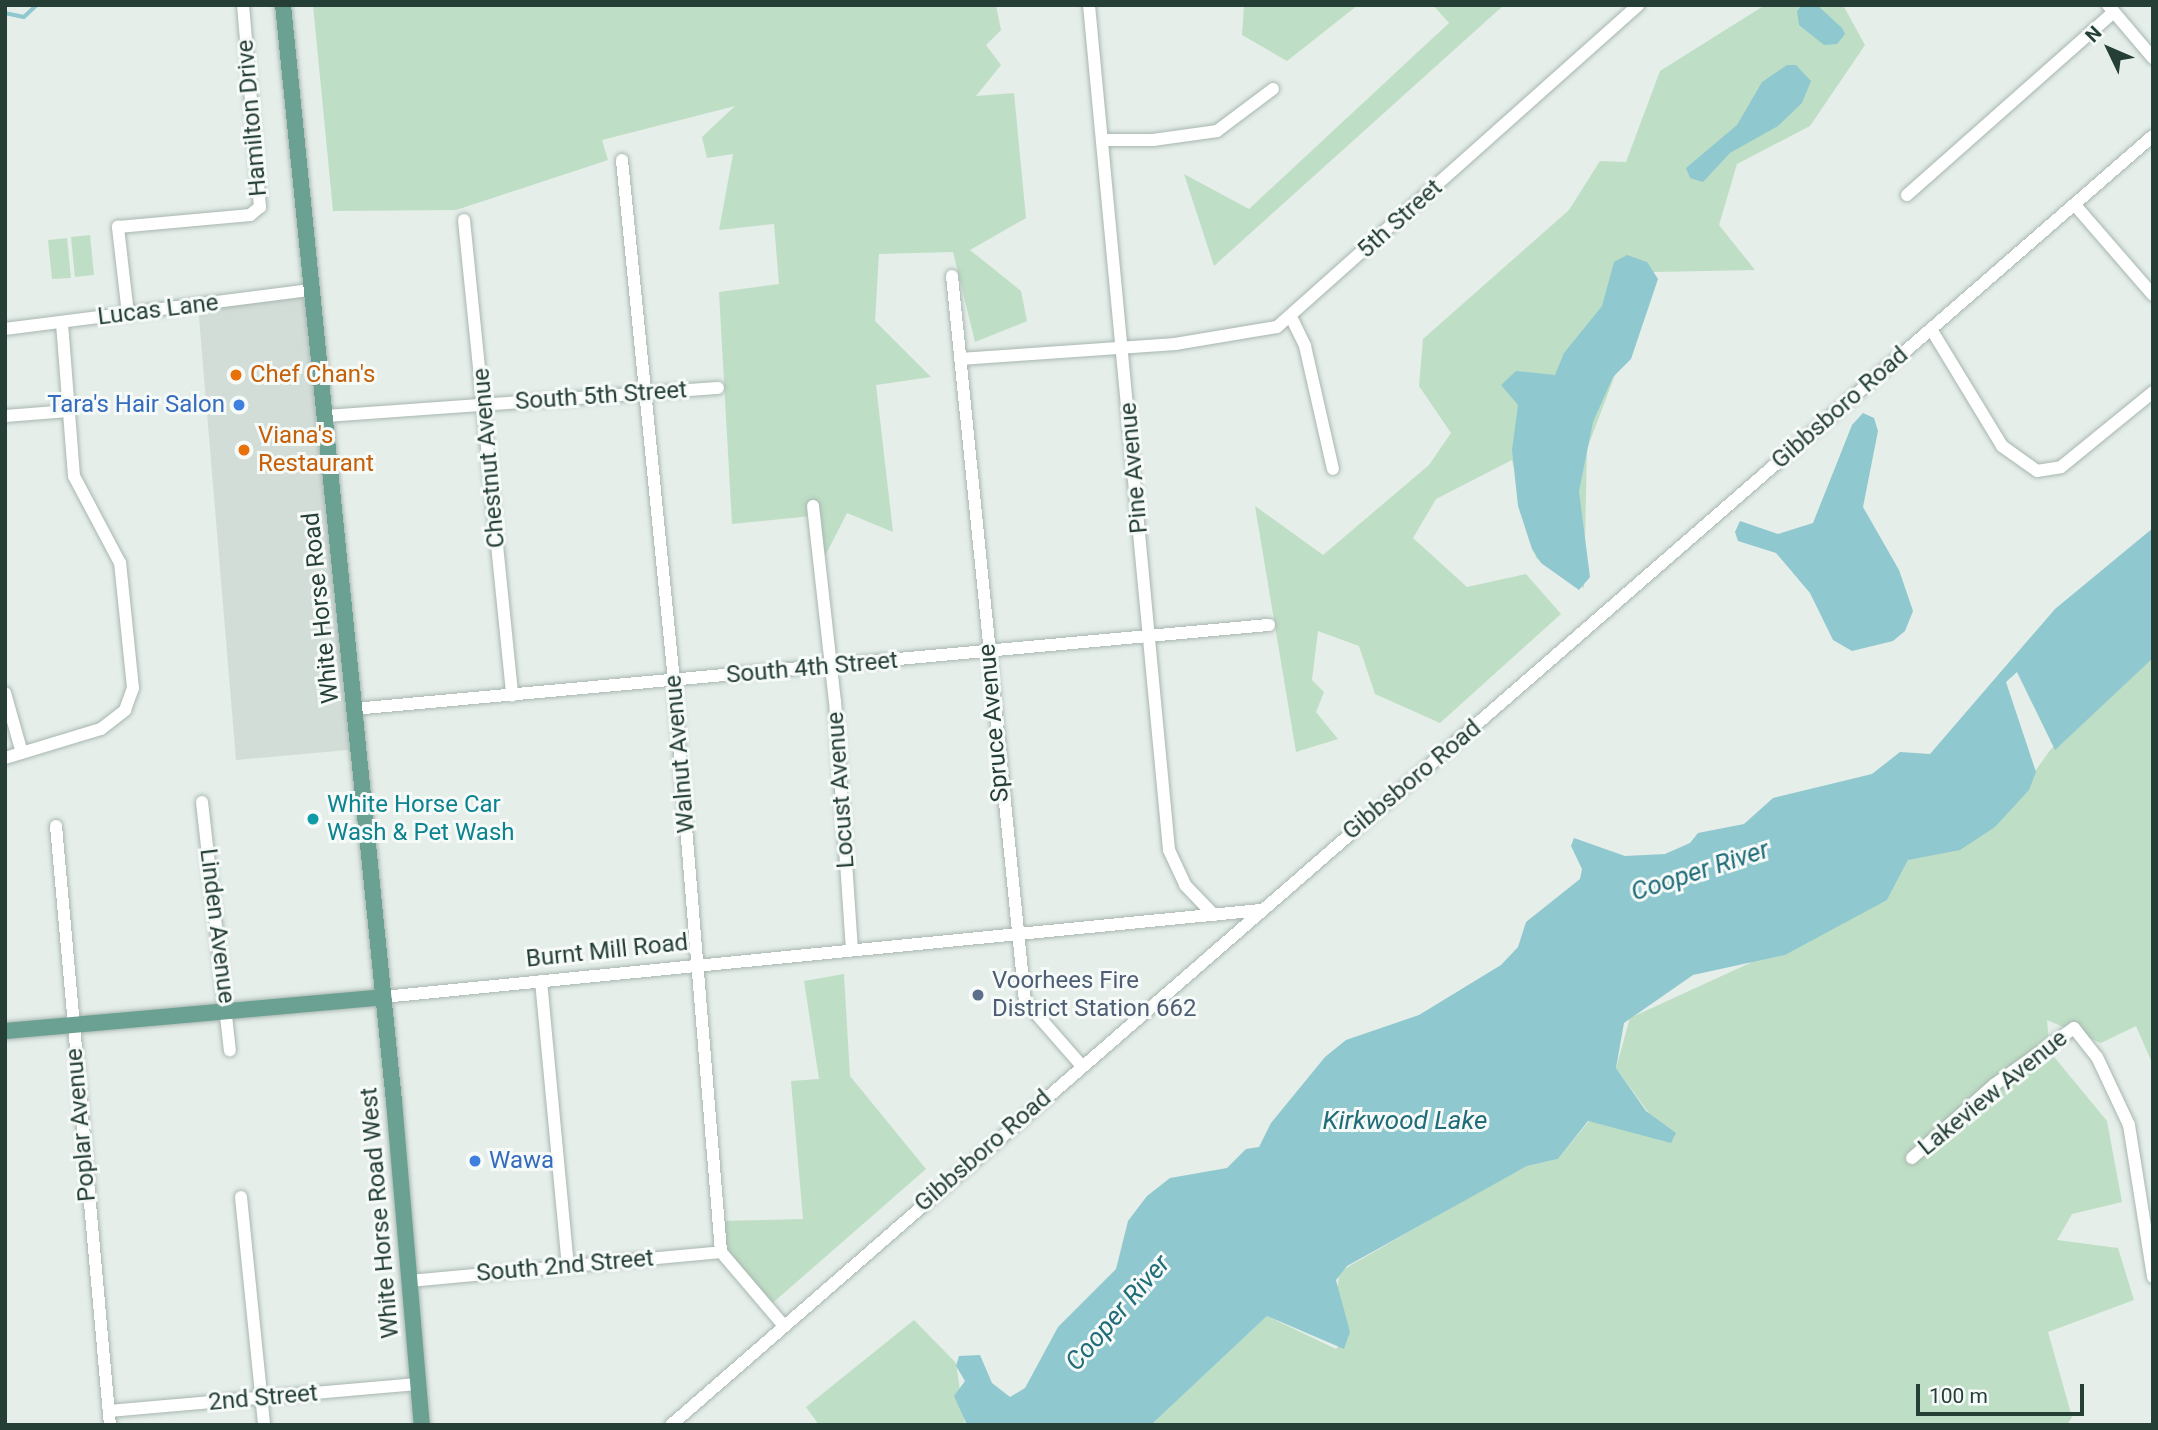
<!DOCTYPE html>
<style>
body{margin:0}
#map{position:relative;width:2158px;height:1430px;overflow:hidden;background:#e5eee9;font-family:Roboto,sans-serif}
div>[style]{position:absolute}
.built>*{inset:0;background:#d3ddd8}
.green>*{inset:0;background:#bfdec6}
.water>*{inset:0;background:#90c8d0}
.stream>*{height:3.5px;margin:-1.75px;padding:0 1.75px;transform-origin:1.75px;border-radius:1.75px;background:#90c8d0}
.roads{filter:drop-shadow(0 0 2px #a8b6b0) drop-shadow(0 0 2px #a8b6b0)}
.minor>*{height:12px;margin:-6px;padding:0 6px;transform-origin:6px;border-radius:6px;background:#fff}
.major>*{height:16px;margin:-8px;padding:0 8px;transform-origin:8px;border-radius:8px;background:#6ba192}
.dots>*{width:19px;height:19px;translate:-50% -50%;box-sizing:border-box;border:4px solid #f6faf8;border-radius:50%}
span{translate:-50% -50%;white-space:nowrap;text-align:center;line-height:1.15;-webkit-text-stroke:6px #f6faf8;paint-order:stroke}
.street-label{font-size:24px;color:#253f37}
.food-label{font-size:24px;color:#c56008}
.left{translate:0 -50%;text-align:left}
.shop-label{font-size:24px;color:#366cbe}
.right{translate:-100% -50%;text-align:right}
.culture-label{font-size:24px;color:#0d838f}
.service-label{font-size:24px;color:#4e5e75}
.water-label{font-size:26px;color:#206d79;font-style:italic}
.frame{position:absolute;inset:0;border:7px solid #253f37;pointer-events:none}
.north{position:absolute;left:2074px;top:14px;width:70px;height:70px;-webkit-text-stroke:5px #f6faf8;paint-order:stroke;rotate:314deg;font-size:19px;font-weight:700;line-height:28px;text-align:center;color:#253f37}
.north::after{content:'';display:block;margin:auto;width:24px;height:32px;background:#253f37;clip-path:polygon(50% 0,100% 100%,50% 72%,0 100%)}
.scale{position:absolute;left:1916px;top:1384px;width:168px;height:32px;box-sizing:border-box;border:4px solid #253f37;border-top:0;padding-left:9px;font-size:21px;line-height:24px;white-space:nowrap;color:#253f37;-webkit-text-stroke:5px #f6faf8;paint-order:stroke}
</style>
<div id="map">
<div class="built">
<i style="clip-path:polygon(311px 290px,358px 749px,236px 760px,198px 305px)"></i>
</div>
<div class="green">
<i style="clip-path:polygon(313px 5px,996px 5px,1001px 30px,986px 45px,1001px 65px,976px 96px,1014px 93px,1026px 218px,970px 250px,1021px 291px,1027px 321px,975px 342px,953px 252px,879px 254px,875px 321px,931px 377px,876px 385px,893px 532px,847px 513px,825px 556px,812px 516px,732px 524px,719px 292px,779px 284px,774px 224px,719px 230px,733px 154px,707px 158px,702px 137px,735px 106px,602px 140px,608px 160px,456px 210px,333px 211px)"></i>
<i style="clip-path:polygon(1244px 5px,1358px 5px,1287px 61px,1242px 35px)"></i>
<i style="clip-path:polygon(1433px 5px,1504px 5px,1214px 266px,1184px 174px,1249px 209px,1449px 23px)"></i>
<i style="clip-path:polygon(1765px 5px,1843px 5px,1865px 45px,1810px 126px,1737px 164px,1719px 225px,1755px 270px,1654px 272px,1587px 449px,1584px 588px,1536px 558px,1512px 460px,1436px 499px,1413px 538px,1467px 587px,1526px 574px,1561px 614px,1440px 723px,1375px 694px,1359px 646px,1318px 631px,1312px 680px,1324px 692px,1316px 712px,1338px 739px,1296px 752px,1255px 506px,1323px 555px,1429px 465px,1451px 433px,1419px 386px,1423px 339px,1569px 210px,1600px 161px,1626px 162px,1660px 71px)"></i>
<i style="clip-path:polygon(90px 235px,94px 275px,75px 277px,71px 237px)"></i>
<i style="clip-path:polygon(67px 238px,71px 278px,52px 279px,48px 240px)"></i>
<i style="clip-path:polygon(2153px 655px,2153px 1065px,2136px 1026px,2101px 1043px,2047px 1020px,2050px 1052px,2107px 1121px,2122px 1202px,2072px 1214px,2057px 1240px,2118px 1248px,2134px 1300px,2048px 1332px,2072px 1417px,2067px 1425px,1151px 1425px,1267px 1316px,1336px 1349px,1350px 1332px,1337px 1296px,1339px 1272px,1494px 1183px,1527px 1166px,1558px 1159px,1589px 1121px,1670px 1142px,1616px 1068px,1630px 1018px,1887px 900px,1908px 860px,1995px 827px,2051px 749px)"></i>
<i style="clip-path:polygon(844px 974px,850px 1076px,926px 1169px,768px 1307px,725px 1257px,718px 1221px,803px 1219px,791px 1081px,819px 1079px,804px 981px)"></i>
<i style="clip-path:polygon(914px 1320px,956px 1363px,965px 1425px,819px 1425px,806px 1407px)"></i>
</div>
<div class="water">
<i style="clip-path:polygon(1802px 5px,1817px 5px,1842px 28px,1845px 34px,1837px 44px,1824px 45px,1799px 25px,1797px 11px)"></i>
<i style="clip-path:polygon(1787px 65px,1796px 65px,1811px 81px,1802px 103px,1778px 126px,1730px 153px,1703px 182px,1690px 178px,1686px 168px,1737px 125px,1762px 82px)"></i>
<i style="clip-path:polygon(1627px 255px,1647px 262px,1658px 279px,1631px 359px,1613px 377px,1593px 422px,1579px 491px,1590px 577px,1579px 590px,1541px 563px,1532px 549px,1518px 506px,1512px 450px,1518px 405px,1501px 385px,1516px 371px,1555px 375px,1564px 353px,1602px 306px,1614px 262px)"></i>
<i style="clip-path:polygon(1863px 413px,1874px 418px,1878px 431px,1863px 507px,1899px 570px,1913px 611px,1905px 631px,1893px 641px,1852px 651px,1833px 640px,1810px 593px,1776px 553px,1738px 541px,1735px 532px,1740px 521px,1778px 534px,1813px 523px,1852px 425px)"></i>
<i style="clip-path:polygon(2153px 528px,2153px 658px,2055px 750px,2017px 672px,2006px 682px,2036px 772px,2029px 790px,1995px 827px,1960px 850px,1908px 860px,1887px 900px,1785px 955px,1693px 975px,1624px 1023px,1616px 1068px,1646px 1111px,1676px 1133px,1671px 1143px,1588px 1121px,1558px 1159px,1527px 1166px,1347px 1266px,1336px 1280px,1350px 1332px,1344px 1349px,1267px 1316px,1151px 1425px,967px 1425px,954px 1396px,965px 1381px,956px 1366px,959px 1356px,980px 1355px,992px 1383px,1010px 1397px,1025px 1388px,1058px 1327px,1116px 1269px,1128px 1221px,1147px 1196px,1170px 1178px,1227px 1168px,1246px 1149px,1259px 1147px,1271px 1123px,1325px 1057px,1346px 1040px,1419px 1015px,1501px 965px,1518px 947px,1526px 922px,1580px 879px,1582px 869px,1571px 846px,1574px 838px,1625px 856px,1665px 854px,1690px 843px,1698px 833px,1744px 824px,1773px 798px,1872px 774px,1900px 752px,1930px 754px,2055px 609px)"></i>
</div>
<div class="stream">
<i style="left:5px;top:13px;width:19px;rotate:12deg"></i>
<i style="left:24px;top:17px;width:18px;rotate:-43deg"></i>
</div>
<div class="roads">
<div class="minor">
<i style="left:1089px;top:5px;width:849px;rotate:84.59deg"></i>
<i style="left:1169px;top:850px;width:38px;rotate:65deg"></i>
<i style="left:1185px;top:885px;width:42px;rotate:46deg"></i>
<i style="left:2108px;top:5px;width:70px;rotate:49.7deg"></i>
<i style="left:1102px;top:140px;width:51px"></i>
<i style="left:1153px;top:140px;width:65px;rotate:-8deg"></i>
<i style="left:1217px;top:131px;width:70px;rotate:-36.9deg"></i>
<i style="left:622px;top:160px;width:524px;rotate:84.3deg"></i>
<i style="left:674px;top:681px;width:573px;rotate:85.29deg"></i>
<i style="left:721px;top:1252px;width:97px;rotate:49.6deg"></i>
<i style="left:1907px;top:195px;width:276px;rotate:-41.5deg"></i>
<i style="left:2075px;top:205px;width:119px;rotate:49.1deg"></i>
<i style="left:464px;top:220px;width:478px;rotate:84.2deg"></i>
<i style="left:952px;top:276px;width:729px;rotate:84.25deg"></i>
<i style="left:1025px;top:1001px;width:86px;rotate:48.8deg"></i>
<i style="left:128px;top:314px;width:88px;rotate:-96.6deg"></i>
<i style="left:118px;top:227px;width:133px;rotate:-5.2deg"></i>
<i style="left:250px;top:215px;width:13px;rotate:-39deg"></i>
<i style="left:260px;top:207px;width:203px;rotate:-94.8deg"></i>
<i style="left:1292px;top:319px;width:30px;rotate:64deg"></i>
<i style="left:1305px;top:346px;width:126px;rotate:77.2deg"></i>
<i style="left:5px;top:329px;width:308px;rotate:-7.3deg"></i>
<i style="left:1931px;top:329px;width:137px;rotate:58.7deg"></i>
<i style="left:2002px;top:446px;width:43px;rotate:35.5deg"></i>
<i style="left:2037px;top:471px;width:24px;rotate:-9deg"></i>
<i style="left:2061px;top:467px;width:119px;rotate:-39.2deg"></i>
<i style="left:960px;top:359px;width:216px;rotate:-4deg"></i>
<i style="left:1175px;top:344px;width:103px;rotate:-9.5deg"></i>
<i style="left:1277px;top:327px;width:484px;rotate:-41.7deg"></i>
<i style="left:5px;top:416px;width:64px;rotate:-4.5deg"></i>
<i style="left:325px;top:416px;width:394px;rotate:-4.1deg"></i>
<i style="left:813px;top:506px;width:196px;rotate:83.6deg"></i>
<i style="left:835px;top:701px;width:249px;rotate:86.1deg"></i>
<i style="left:5px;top:693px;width:62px;rotate:74.2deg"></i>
<i style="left:354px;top:709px;width:919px;rotate:-5.25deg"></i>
<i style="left:5px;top:758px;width:100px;rotate:-16.8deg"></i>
<i style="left:101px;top:729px;width:31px;rotate:-38deg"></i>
<i style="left:125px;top:710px;width:23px;rotate:-70deg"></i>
<i style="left:133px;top:688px;width:126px;rotate:-95.9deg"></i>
<i style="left:120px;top:563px;width:98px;rotate:-117.9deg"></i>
<i style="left:74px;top:476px;width:154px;rotate:-94.5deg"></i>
<i style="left:202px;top:802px;width:250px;rotate:83.6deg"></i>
<i style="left:56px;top:826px;width:601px;rotate:84.85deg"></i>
<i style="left:541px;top:981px;width:286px;rotate:84.6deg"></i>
<i style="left:383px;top:997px;width:882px;rotate:-5.66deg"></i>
<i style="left:1912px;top:1158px;width:110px;rotate:-41.7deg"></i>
<i style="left:1994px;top:1085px;width:98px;rotate:-35.5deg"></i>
<i style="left:2074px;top:1028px;width:37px;rotate:52deg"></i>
<i style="left:2097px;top:1057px;width:75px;rotate:64.8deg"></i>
<i style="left:2129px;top:1125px;width:154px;rotate:81deg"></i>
<i style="left:241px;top:1197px;width:229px;rotate:84.2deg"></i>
<i style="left:410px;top:1281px;width:312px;rotate:-5.3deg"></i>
<i style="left:109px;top:1411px;width:309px;rotate:-5deg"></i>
<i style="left:671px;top:1425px;width:1964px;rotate:-41.02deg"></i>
</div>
<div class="major">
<i style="left:283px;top:5px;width:1102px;rotate:84.22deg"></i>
<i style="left:394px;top:1101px;width:325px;rotate:85.1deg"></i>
<i style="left:5px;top:1031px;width:380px;rotate:-5.1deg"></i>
</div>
</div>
<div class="dots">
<i style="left:236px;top:375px;background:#e8710a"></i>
<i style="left:239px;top:405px;background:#3f7fe0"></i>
<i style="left:244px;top:450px;background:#e8710a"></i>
<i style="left:313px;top:819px;background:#0f9aa8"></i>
<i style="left:978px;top:995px;background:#5c6f8a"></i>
<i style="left:475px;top:1161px;background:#3f7fe0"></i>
</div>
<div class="street-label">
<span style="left:252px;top:118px;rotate:-95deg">Hamilton Drive</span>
<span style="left:1400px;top:219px;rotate:-42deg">5th Street</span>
<span style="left:158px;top:310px;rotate:-7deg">Lucas Lane</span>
<span style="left:601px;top:396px;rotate:-4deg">South 5th Street</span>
<span style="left:1840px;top:408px;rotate:-41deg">Gibbsboro Road</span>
<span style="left:489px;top:458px;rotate:-95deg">Chestnut Avenue</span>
<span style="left:1134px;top:468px;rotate:-95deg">Pine Avenue</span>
<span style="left:321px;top:608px;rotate:-96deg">White Horse Road</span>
<span style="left:812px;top:668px;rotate:-5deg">South 4th Street</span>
<span style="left:994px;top:723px;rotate:-95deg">Spruce Avenue</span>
<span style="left:680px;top:754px;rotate:-95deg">Walnut Avenue</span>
<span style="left:1412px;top:780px;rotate:-40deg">Gibbsboro Road</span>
<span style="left:841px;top:790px;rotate:-94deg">Locust Avenue</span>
<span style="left:217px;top:926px;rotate:83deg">Linden Avenue</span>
<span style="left:607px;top:951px;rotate:-6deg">Burnt Mill Road</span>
<span style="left:1993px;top:1093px;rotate:-39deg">Lakeview Avenue</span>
<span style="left:81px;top:1125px;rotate:-95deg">Poplar Avenue</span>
<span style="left:983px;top:1151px;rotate:-41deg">Gibbsboro Road</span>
<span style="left:380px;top:1213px;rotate:-95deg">White Horse Road West</span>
<span style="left:565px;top:1266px;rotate:-5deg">South 2nd Street</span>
<span style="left:263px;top:1398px;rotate:-5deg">2nd Street</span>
</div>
<div class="food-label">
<span class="left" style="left:250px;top:375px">Chef Chan's</span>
<span class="left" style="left:258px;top:450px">Viana's<br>Restaurant</span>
</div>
<div class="shop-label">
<span class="right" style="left:225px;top:405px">Tara's Hair Salon</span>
<span class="left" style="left:489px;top:1161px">Wawa</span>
</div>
<div class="culture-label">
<span class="left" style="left:327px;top:819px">White Horse Car<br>Wash &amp; Pet Wash</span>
</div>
<div class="service-label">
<span class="left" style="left:992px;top:995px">Voorhees Fire<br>District Station 662</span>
</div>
<div class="water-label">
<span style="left:1700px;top:871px;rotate:-18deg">Cooper River</span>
<span style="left:1405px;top:1121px">Kirkwood Lake</span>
<span style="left:1118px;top:1313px;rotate:-49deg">Cooper River</span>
</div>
<div class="frame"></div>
<div class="north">N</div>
<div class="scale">100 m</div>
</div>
